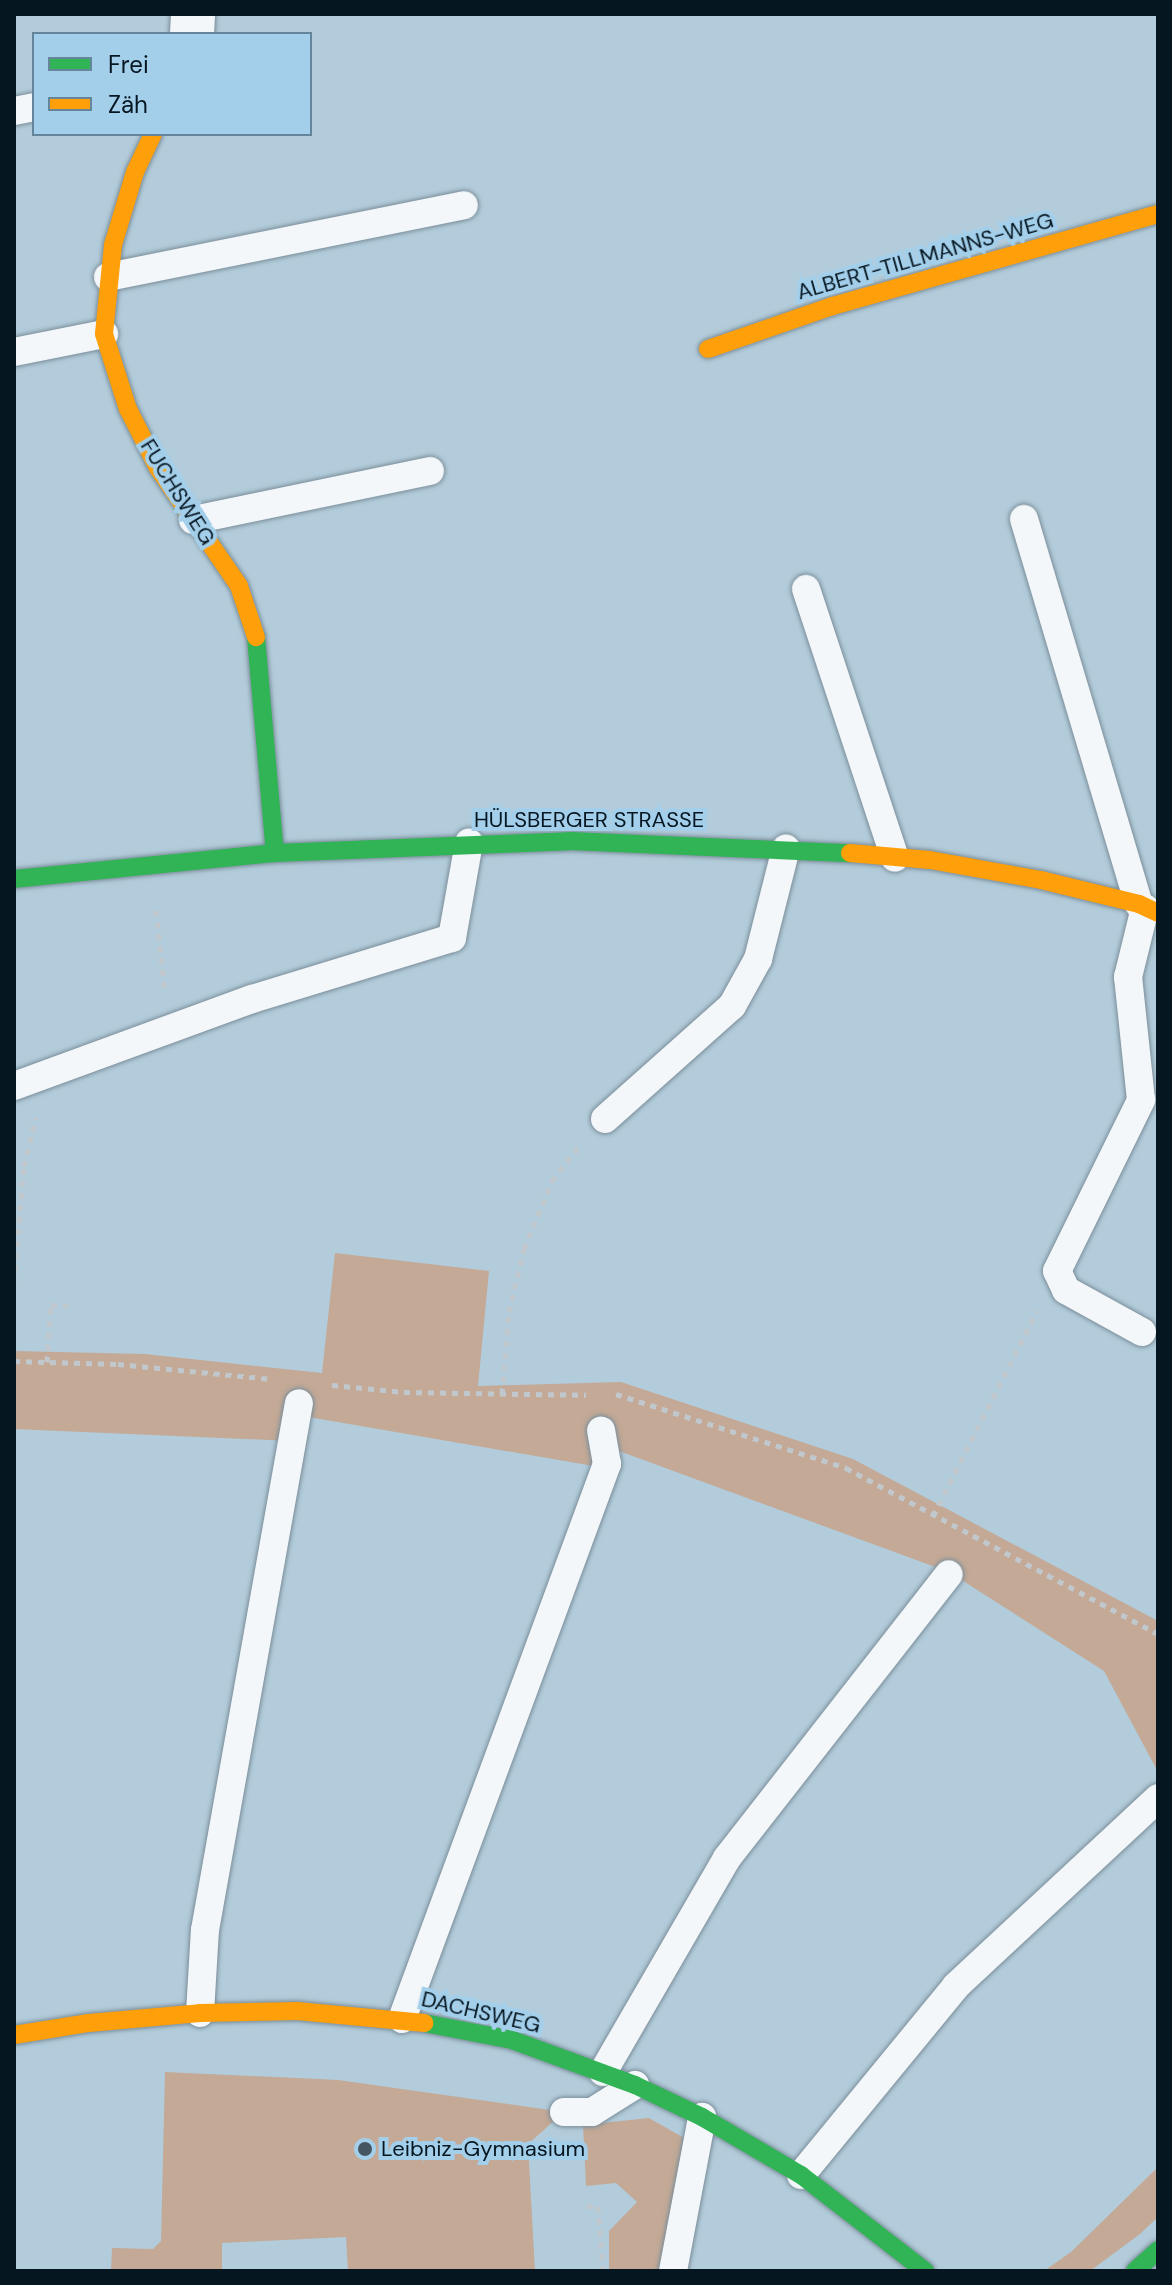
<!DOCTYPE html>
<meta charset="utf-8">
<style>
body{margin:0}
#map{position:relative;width:1172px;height:2285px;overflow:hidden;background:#b3ccdb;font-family:"DM Sans",sans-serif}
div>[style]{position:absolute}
.green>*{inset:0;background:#c3a996}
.path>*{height:5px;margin-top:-2.5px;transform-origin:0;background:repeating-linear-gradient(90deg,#c1c8cd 0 6px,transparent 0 12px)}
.roads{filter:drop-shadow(0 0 2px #7b8e9a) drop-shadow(0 0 2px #7b8e9a)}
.lane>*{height:28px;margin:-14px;padding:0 14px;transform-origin:14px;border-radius:14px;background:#f4f7fa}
.street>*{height:44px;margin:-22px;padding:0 22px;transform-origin:22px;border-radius:22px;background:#f4f7fa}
.fast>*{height:18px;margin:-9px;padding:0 9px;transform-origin:9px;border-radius:9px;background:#30b455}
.slow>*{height:18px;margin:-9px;padding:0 9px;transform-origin:9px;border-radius:9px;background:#ff9f0a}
.dots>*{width:22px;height:22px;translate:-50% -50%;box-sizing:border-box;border:4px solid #a3cfeb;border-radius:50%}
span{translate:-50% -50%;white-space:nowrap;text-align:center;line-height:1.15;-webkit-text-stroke:8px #a3cfeb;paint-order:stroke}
.street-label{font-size:22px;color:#061620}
.poi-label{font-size:22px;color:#061620}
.left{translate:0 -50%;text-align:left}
.frame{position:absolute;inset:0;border:16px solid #061620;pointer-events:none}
.legend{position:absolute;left:32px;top:32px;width:280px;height:104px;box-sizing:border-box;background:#a3cfeb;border:2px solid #64859a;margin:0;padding:10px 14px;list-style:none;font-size:24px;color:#061620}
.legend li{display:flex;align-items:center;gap:16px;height:40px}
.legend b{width:40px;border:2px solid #64859a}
</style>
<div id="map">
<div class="green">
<i style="clip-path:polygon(335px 1253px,489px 1271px,478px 1386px,621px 1382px,853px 1459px,1158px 1621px,1158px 1772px,1104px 1671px,949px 1572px,619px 1451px,611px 1469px,297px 1415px,292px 1441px,14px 1429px,14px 1351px,145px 1354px,322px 1373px)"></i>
<i style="clip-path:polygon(165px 2072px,338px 2080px,564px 2112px,528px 2144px,535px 2271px,348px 2271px,346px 2237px,222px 2243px,222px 2271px,111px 2271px,112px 2248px,153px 2249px,161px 2241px)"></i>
<i style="clip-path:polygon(649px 2118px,686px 2139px,661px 2271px,609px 2271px,609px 2231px,637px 2202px,616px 2183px,586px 2186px,583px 2125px)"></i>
<i style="clip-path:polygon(1158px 2167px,1158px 2217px,1140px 2234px,1090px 2271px,1044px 2271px,1071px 2252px)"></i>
</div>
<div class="path">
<i style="left:156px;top:910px;width:81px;rotate:83.7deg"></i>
<i style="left:14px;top:1282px;width:116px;rotate:-85.1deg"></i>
<i style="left:24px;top:1166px;width:50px;rotate:-76.2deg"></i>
<i style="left:14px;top:1361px;width:104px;rotate:1.7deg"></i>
<i style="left:118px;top:1364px;width:154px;rotate:5.6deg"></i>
<i style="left:47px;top:1362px;width:57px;rotate:-86deg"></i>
<i style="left:51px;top:1305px;width:17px;rotate:3deg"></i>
<i style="left:332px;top:1385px;width:72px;rotate:5.6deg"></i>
<i style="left:404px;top:1392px;width:182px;rotate:0.9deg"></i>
<i style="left:502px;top:1394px;width:82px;rotate:-85.1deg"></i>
<i style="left:509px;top:1312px;width:65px;rotate:-76.6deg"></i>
<i style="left:524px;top:1249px;width:74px;rotate:-67.6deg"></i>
<i style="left:552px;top:1181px;width:46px;rotate:-52.1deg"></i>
<i style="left:616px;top:1394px;width:242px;rotate:17.8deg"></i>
<i style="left:846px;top:1468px;width:353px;rotate:28deg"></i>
<i style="left:933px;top:1516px;width:230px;rotate:-63.1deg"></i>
<i style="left:587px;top:2206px;width:11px"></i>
<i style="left:598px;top:2206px;width:65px;rotate:85.6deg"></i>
</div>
<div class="roads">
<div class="lane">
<i style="left:14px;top:111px;width:20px;rotate:-11deg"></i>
<i style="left:108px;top:277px;width:363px;rotate:-11.4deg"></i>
<i style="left:14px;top:352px;width:92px;rotate:-11.3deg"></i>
<i style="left:1024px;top:519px;width:402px;rotate:73.4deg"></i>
<i style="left:193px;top:520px;width:242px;rotate:-11.7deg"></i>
<i style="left:806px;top:589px;width:283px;rotate:71.7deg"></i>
<i style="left:14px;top:1086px;width:253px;rotate:-20.1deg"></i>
<i style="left:252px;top:999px;width:209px;rotate:-17deg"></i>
<i style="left:452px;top:938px;width:97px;rotate:-79.9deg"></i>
<i style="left:605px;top:1119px;width:170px;rotate:-41.7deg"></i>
<i style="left:732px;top:1006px;width:54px;rotate:-61deg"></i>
<i style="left:758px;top:959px;width:114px;rotate:-75.8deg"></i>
<i style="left:1142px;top:1332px;width:87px;rotate:-151.1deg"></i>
<i style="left:1066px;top:1290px;width:21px;rotate:-115deg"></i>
<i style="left:1057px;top:1271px;width:191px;rotate:-63.8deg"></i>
<i style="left:1141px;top:1100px;width:124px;rotate:-96deg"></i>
<i style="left:1128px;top:977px;width:71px;rotate:-76.2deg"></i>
<i style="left:200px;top:2013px;width:83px;rotate:-86.6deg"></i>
<i style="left:205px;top:1930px;width:535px;rotate:-79.89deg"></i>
<i style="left:402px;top:2019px;width:592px;rotate:-69.73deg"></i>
<i style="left:607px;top:1464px;width:34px;rotate:-100deg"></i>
<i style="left:603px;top:2072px;width:247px;rotate:-59.9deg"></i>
<i style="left:727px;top:1858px;width:360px;rotate:-52deg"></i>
<i style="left:564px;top:2112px;width:28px"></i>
<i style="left:592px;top:2112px;width:51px;rotate:-32.1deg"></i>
<i style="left:801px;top:2175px;width:244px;rotate:-50.6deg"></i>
<i style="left:956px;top:1986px;width:276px;rotate:-42.9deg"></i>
<i style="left:673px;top:2271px;width:157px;rotate:-79.3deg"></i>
</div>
<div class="street">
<i style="left:192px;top:34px;width:20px;rotate:-87deg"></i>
</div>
<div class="fast">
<i style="left:256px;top:637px;width:217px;rotate:85deg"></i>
<i style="left:14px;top:879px;width:262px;rotate:-5.7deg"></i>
<i style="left:275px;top:853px;width:295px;rotate:-2.3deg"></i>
<i style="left:570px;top:841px;width:280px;rotate:2.5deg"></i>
<i style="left:424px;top:2023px;width:90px;rotate:10.9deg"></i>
<i style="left:512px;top:2040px;width:131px;rotate:20.1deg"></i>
<i style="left:635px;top:2085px;width:74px;rotate:25.5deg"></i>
<i style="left:702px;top:2117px;width:115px;rotate:30.4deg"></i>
<i style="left:801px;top:2175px;width:157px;rotate:37.7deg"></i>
<i style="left:1135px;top:2271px;width:31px;rotate:-42deg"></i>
</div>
<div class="slow">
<i style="left:153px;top:134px;width:42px;rotate:115.3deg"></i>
<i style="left:135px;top:172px;width:76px;rotate:106.8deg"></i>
<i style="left:113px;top:245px;width:89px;rotate:95.8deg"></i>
<i style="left:104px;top:334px;width:79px;rotate:72.3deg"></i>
<i style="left:128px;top:409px;width:66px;rotate:63deg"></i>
<i style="left:158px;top:468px;width:143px;rotate:55.5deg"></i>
<i style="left:239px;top:586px;width:54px;rotate:71.6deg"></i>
<i style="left:708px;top:349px;width:132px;rotate:-19deg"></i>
<i style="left:833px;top:306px;width:338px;rotate:-15.8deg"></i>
<i style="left:850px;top:853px;width:80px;rotate:5deg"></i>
<i style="left:930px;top:860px;width:113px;rotate:10.2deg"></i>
<i style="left:1041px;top:880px;width:101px;rotate:13.8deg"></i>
<i style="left:1139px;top:904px;width:21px;rotate:25deg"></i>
<i style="left:14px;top:2035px;width:76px;rotate:-9.1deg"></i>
<i style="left:89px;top:2023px;width:111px;rotate:-5.1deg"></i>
<i style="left:200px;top:2013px;width:97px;rotate:-1.2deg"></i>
<i style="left:297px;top:2011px;width:128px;rotate:5.4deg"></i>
</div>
</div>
<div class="dots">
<i style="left:365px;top:2149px;background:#435661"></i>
</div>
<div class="street-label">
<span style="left:925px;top:256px;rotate:-16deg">ALBERT-TILLMANNS-WEG</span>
<span style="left:178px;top:492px;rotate:58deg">FUCHSWEG</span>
<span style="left:589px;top:820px">HÜLSBERGER STRASSE</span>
<span style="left:481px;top:2012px;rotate:13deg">DACHSWEG</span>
</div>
<div class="poi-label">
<span class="left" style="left:381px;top:2149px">Leibniz-Gymnasium</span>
</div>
<div class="frame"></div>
<ul class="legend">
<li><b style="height:10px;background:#30b455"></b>Frei</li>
<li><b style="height:10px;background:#ff9f0a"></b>Zäh</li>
</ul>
</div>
